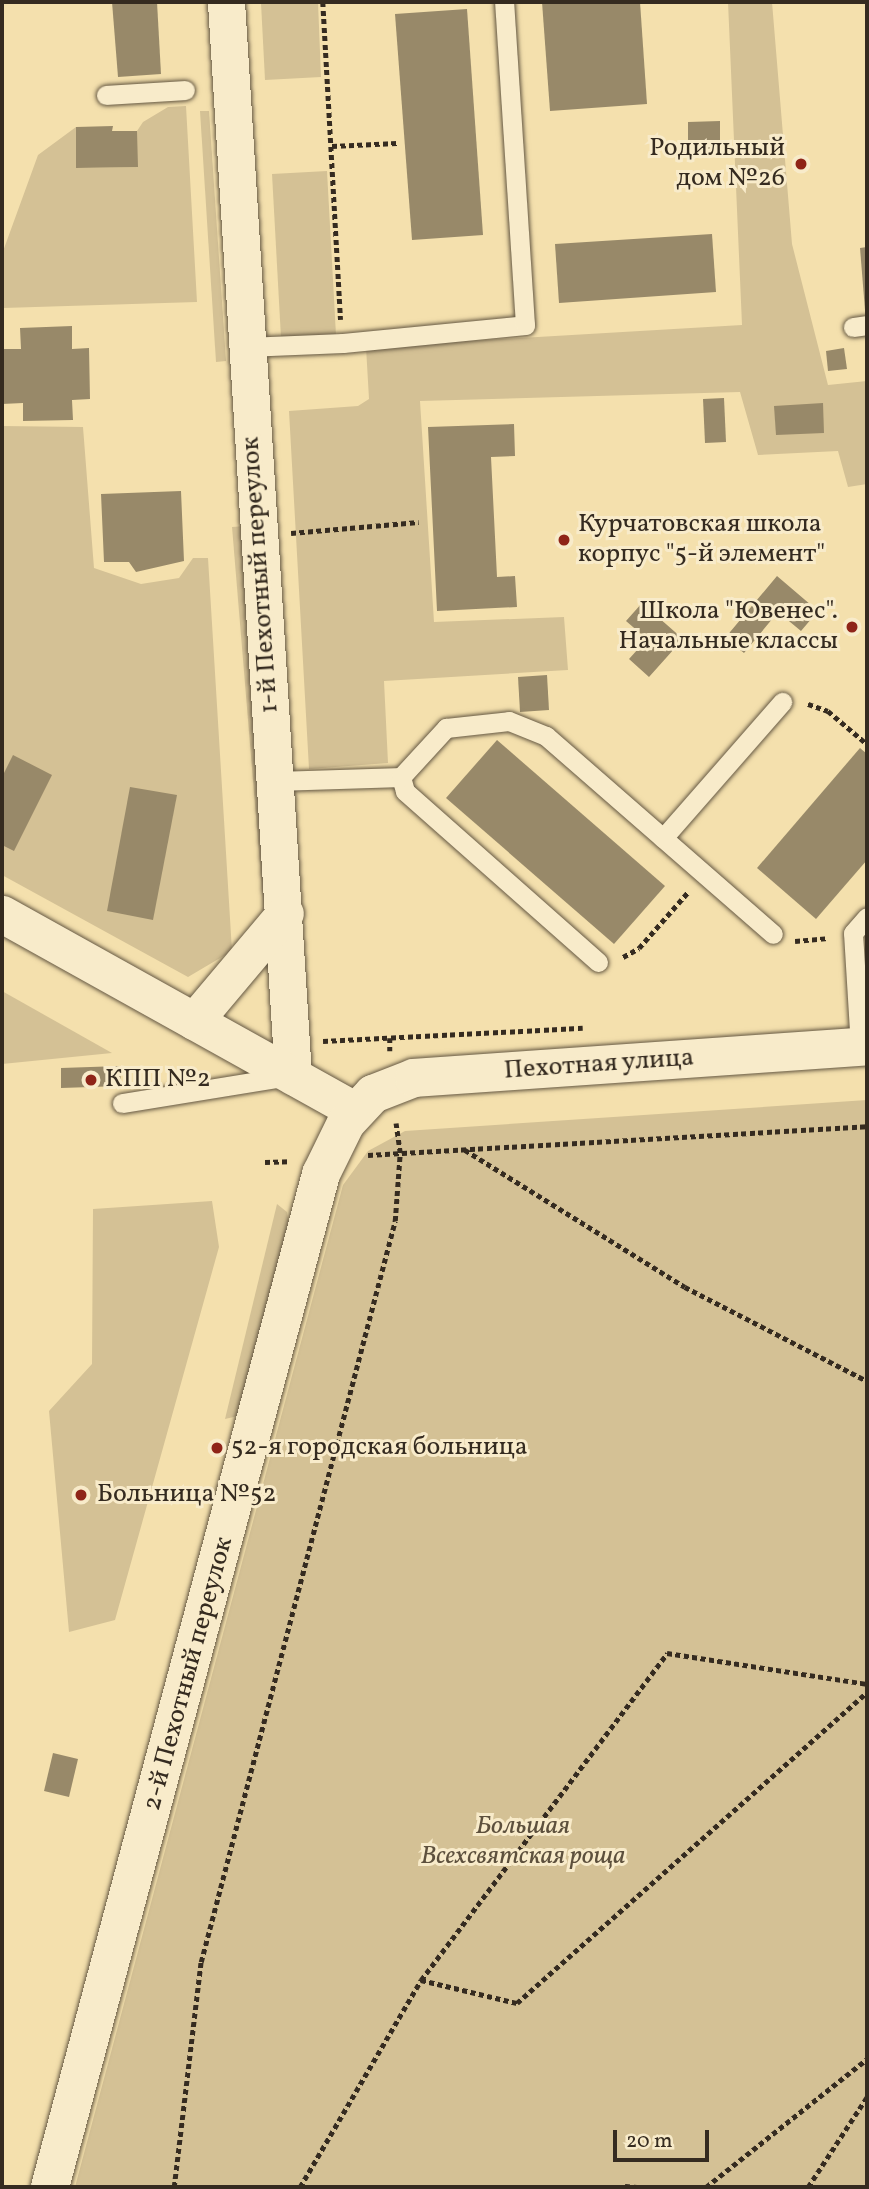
<!DOCTYPE html>
<meta charset="utf-8">
<style>
body{margin:0}
#map{position:relative;width:869px;height:2189px;overflow:hidden;background:#f4e0ad;font-family:Vollkorn,serif}
div>[style]{position:absolute}
.green>*{inset:0;background:#d4c195}
.building>*{inset:0;background:#988969}
.path>*{height:4.5px;margin-top:-2.25px;transform-origin:0;background:repeating-linear-gradient(90deg,#352b20 0 5px,transparent 0 8.5px)}
.roads{filter:drop-shadow(0 0 2px #655843) drop-shadow(0 0 2px #655843)}
.lane>*{height:19px;margin:-9.5px;padding:0 9.5px;transform-origin:9.5px;border-radius:9.5px;background:#f8ebca}
.street>*{height:37px;margin:-18.5px;padding:0 18.5px;transform-origin:18.5px;border-radius:18.5px;background:#f8ebca}
.secondary>*{height:38px;margin:-19px;padding:0 19px;transform-origin:19px;border-radius:19px;background:#f8ebca}
.dots>*{width:19px;height:19px;translate:-50% -50%;box-sizing:border-box;border:4px solid #f8ebca;border-radius:50%}
span{translate:-50% -50%;white-space:nowrap;text-align:center;line-height:1.15;-webkit-text-stroke:6px #f8ebca;paint-order:stroke}
.poi-label{font-size:26px;color:#352b20}
.right{translate:-100% -50%;text-align:right}
.left{translate:0 -50%;text-align:left}
.street-label{font-size:26px;color:#352b20}
.park-label{font-size:26px;color:#5d503d;font-style:italic}
.frame{position:absolute;inset:0;border:4px solid #352b20;pointer-events:none}
.scale{position:absolute;left:613px;top:2130px;width:96px;height:32px;box-sizing:border-box;border:4px solid #352b20;border-top:0;padding-left:9px;font-size:21px;line-height:24px;white-space:nowrap;color:#352b20;-webkit-text-stroke:5px #f8ebca;paint-order:stroke}
</style>
<div id="map">
<div class="green">
<i style="clip-path:polygon(318px 2px,321px 77px,265px 80px,261px 3px)"></i>
<i style="clip-path:polygon(728px 2px,772px 2px,792px 244px,828px 385px,867px 381px,867px 484px,848px 487px,838px 451px,758px 455px,740px 392px,420px 401px,434px 622px,564px 617px,568px 670px,384px 681px,388px 763px,309px 769px,289px 411px,358px 406px,369px 399px,366px 347px,742px 325px)"></i>
<i style="clip-path:polygon(186px 106px,197px 302px,3px 308px,2px 254px,38px 155px,76px 127px,77px 168px,137px 167px,137px 131px,143px 122px,168px 107px)"></i>
<i style="clip-path:polygon(200px 111px,209px 111px,226px 361px,216px 362px)"></i>
<i style="clip-path:polygon(327px 171px,336px 335px,281px 338px,272px 174px)"></i>
<i style="clip-path:polygon(2px 426px,83px 427px,94px 568px,141px 584px,179px 578px,193px 558px,208px 558px,232px 951px,188px 977px,2px 875px)"></i>
<i style="clip-path:polygon(245px 526px,273px 905px,264px 913px,232px 527px)"></i>
<i style="clip-path:polygon(2px 991px,112px 1053px,2px 1064px)"></i>
<i style="clip-path:polygon(867px 1100px,867px 2187px,75px 2187px,343px 1185px,368px 1151px,405px 1131px)"></i>
<i style="clip-path:polygon(212px 1201px,219px 1247px,115px 1620px,69px 1632px,49px 1411px,92px 1364px,93px 1209px)"></i>
<i style="clip-path:polygon(277px 1204px,287px 1212px,289px 1225px,238px 1416px,225px 1419px)"></i>
</div>
<div class="building">
<i style="clip-path:polygon(112px 2px,157px 2px,161px 74px,118px 77px)"></i>
<i style="clip-path:polygon(542px 2px,640px 2px,647px 104px,550px 111px)"></i>
<i style="clip-path:polygon(467px 9px,483px 235px,412px 240px,395px 14px)"></i>
<i style="clip-path:polygon(720px 121px,720px 149px,688px 149px,688px 122px)"></i>
<i style="clip-path:polygon(113px 126px,112px 131px,137px 131px,138px 167px,76px 168px,76px 127px)"></i>
<i style="clip-path:polygon(712px 234px,716px 292px,559px 303px,555px 244px)"></i>
<i style="clip-path:polygon(867px 247px,867px 309px,865px 310px,860px 248px)"></i>
<i style="clip-path:polygon(72px 326px,72px 349px,89px 348px,90px 399px,72px 400px,73px 420px,23px 421px,23px 403px,2px 404px,2px 349px,21px 349px,20px 328px)"></i>
<i style="clip-path:polygon(844px 348px,847px 369px,828px 371px,826px 351px)"></i>
<i style="clip-path:polygon(724px 398px,726px 442px,705px 443px,703px 399px)"></i>
<i style="clip-path:polygon(823px 403px,824px 433px,776px 435px,774px 406px)"></i>
<i style="clip-path:polygon(514px 424px,515px 456px,491px 457px,497px 577px,515px 576px,517px 607px,437px 611px,428px 427px)"></i>
<i style="clip-path:polygon(181px 491px,184px 561px,136px 572px,129px 562px,104px 562px,101px 494px)"></i>
<i style="clip-path:polygon(777px 576px,818px 611px,801px 631px,778px 612px,744px 653px,725px 638px)"></i>
<i style="clip-path:polygon(642px 603px,683px 639px,649px 677px,629px 659px,647px 639px,626px 621px)"></i>
<i style="clip-path:polygon(547px 675px,549px 710px,520px 712px,518px 677px)"></i>
<i style="clip-path:polygon(497px 740px,665px 886px,614px 944px,446px 798px)"></i>
<i style="clip-path:polygon(860px 748px,867px 754px,867px 860px,816px 919px,757px 868px)"></i>
<i style="clip-path:polygon(13px 755px,52px 775px,14px 851px,2px 845px,2px 777px)"></i>
<i style="clip-path:polygon(130px 787px,177px 795px,153px 920px,107px 911px)"></i>
<i style="clip-path:polygon(120px 1066px,121px 1086px,61px 1088px,61px 1068px)"></i>
<i style="clip-path:polygon(53px 1753px,78px 1759px,69px 1797px,44px 1791px)"></i>
</div>
<div class="path">
<i style="left:323px;top:2px;width:318px;rotate:86.8deg"></i>
<i style="left:332px;top:146px;width:65px;rotate:-2.6deg"></i>
<i style="left:291px;top:533px;width:128px;rotate:-4.9deg"></i>
<i style="left:808px;top:704px;width:21px;rotate:19deg"></i>
<i style="left:828px;top:711px;width:51px;rotate:40.2deg"></i>
<i style="left:795px;top:941px;width:33px;rotate:-5deg"></i>
<i style="left:623px;top:957px;width:18px;rotate:-29deg"></i>
<i style="left:639px;top:948px;width:74px;rotate:-48.8deg"></i>
<i style="left:390px;top:1038px;width:13px;rotate:90deg"></i>
<i style="left:323px;top:1041px;width:260px;rotate:-2.9deg"></i>
<i style="left:465px;top:1150px;width:259px;rotate:31.9deg"></i>
<i style="left:685px;top:1287px;width:205px;rotate:27.3deg"></i>
<i style="left:368px;top:1155px;width:500px;rotate:-3.3deg"></i>
<i style="left:265px;top:1162px;width:25px;rotate:-2deg"></i>
<i style="left:421px;top:1980px;width:99px;rotate:13.5deg"></i>
<i style="left:517px;top:2003px;width:468px;rotate:-41.6deg"></i>
<i style="left:625px;top:2186px;width:12px;rotate:5deg"></i>
<i style="left:174px;top:2187px;width:227px;rotate:-83.2deg"></i>
<i style="left:201px;top:1962px;width:766px;rotate:-75.33deg"></i>
<i style="left:395px;top:1221px;width:68px;rotate:-85.8deg"></i>
<i style="left:400px;top:1153px;width:30px;rotate:-98deg"></i>
<i style="left:300px;top:2187px;width:240px;rotate:-59.7deg"></i>
<i style="left:421px;top:1980px;width:409px;rotate:-53deg"></i>
<i style="left:667px;top:1653px;width:202px;rotate:8.8deg"></i>
<i style="left:706px;top:2187px;width:206px;rotate:-38.5deg"></i>
<i style="left:808px;top:2187px;width:108px;rotate:-56.8deg"></i>
</div>
<div class="roads">
<div class="lane">
<i style="left:106px;top:95px;width:79px;rotate:-3.6deg"></i>
<i style="left:853px;top:327px;width:14px;rotate:-8deg"></i>
<i style="left:246px;top:347px;width:97px;rotate:-2.4deg"></i>
<i style="left:343px;top:343px;width:183px;rotate:-5.6deg"></i>
<i style="left:525px;top:325px;width:324px;rotate:-93.7deg"></i>
<i style="left:277px;top:781px;width:124px;rotate:-1.8deg"></i>
<i style="left:663px;top:838px;width:181px;rotate:-48.8deg"></i>
<i style="left:598px;top:962px;width:258px;rotate:-138.5deg"></i>
<i style="left:405px;top:791px;width:15px;rotate:-106deg"></i>
<i style="left:401px;top:777px;width:67px;rotate:-47.4deg"></i>
<i style="left:446px;top:728px;width:63px;rotate:-6.3deg"></i>
<i style="left:509px;top:721px;width:40px;rotate:22deg"></i>
<i style="left:546px;top:736px;width:301px;rotate:41.1deg"></i>
<i style="left:860px;top:1047px;width:114px;rotate:-93.5deg"></i>
<i style="left:853px;top:933px;width:21px;rotate:-49deg"></i>
<i style="left:122px;top:1103px;width:168px;rotate:-9.2deg"></i>
</div>
<div class="street">
<i style="left:226px;top:2px;width:1076px;rotate:86.43deg"></i>
<i style="left:2px;top:914px;width:405px;rotate:29.1deg"></i>
<i style="left:194px;top:1021px;width:141px;rotate:-49.9deg"></i>
</div>
<div class="secondary">
<i style="left:50px;top:2187px;width:1049px;rotate:-75.02deg"></i>
<i style="left:321px;top:1174px;width:57px;rotate:-63.9deg"></i>
<i style="left:346px;top:1123px;width:40px;rotate:-47deg"></i>
<i style="left:373px;top:1094px;width:44px;rotate:-21.3deg"></i>
<i style="left:414px;top:1078px;width:454px;rotate:-4deg"></i>
</div>
</div>
<div class="dots">
<i style="left:801px;top:164px;background:#8f2418"></i>
<i style="left:564px;top:540px;background:#8f2418"></i>
<i style="left:852px;top:627px;background:#8f2418"></i>
<i style="left:91px;top:1080px;background:#8f2418"></i>
<i style="left:217px;top:1448px;background:#8f2418"></i>
<i style="left:81px;top:1495px;background:#8f2418"></i>
</div>
<div class="poi-label">
<span class="right" style="left:785px;top:164px">Родильный<br>дом №26</span>
<span class="left" style="left:578px;top:540px">Курчатовская школа<br>корпус "5-й элемент"</span>
<span class="right" style="left:838px;top:627px">Школа "Ювенес".<br>Начальные классы</span>
<span class="left" style="left:105px;top:1080px">КПП №2</span>
<span class="left" style="left:231px;top:1448px">52-я городская больница</span>
<span class="left" style="left:97px;top:1495px">Больница №52</span>
</div>
<div class="street-label">
<span style="left:261px;top:575px;rotate:-94deg">1-й Пехотный переулок</span>
<span style="left:599px;top:1065px;rotate:-4deg">Пехотная улица</span>
<span style="left:189px;top:1674px;rotate:-75deg">2-й Пехотный переулок</span>
</div>
<div class="park-label">
<span style="left:523px;top:1842px">Большая<br>Всехсвятская роща</span>
</div>
<div class="frame"></div>
<div class="scale">20 m</div>
</div>
